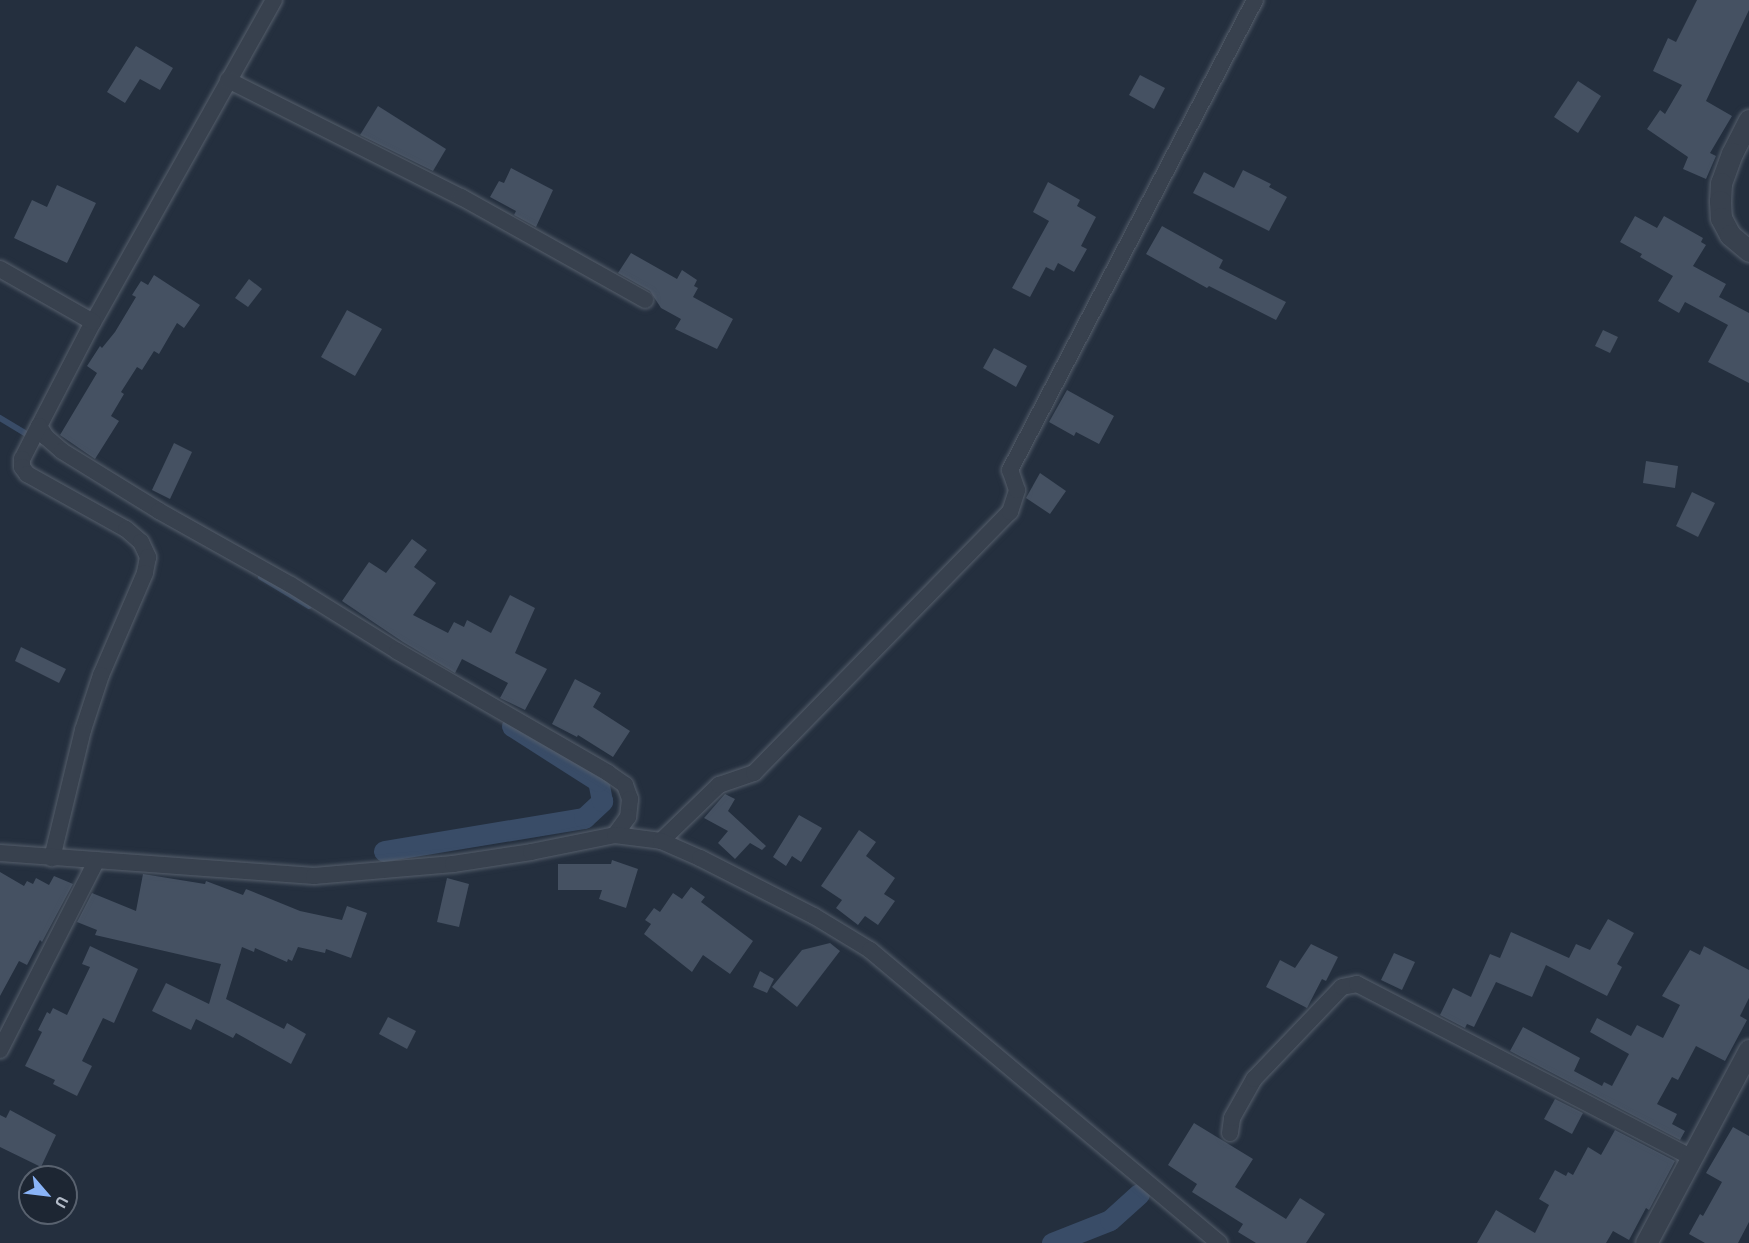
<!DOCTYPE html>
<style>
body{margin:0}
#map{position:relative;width:1749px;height:1243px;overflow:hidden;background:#242f3e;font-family:"Titillium Web",sans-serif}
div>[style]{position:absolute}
.stream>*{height:6px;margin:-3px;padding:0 3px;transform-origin:3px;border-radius:3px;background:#394c67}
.canal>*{height:21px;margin:-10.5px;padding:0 10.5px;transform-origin:10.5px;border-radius:10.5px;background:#394c67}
.building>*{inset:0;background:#455162}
.roads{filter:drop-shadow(0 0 2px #565f6c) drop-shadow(0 0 2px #565f6c)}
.minor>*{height:16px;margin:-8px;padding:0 8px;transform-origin:8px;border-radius:8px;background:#38414e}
.tertiary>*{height:21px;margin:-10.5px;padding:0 10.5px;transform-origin:10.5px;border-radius:10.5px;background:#38414e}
span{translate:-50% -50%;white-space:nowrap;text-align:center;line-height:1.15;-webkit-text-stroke:4.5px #1d2633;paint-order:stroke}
.north{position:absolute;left:18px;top:1165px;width:60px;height:60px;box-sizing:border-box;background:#1d2633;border:2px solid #59626f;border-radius:50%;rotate:118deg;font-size:16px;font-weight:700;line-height:24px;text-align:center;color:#b4bcc9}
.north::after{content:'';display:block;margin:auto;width:21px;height:27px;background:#8ab4f8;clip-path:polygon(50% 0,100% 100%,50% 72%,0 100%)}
</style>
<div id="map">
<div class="stream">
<i style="left:0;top:418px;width:37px;rotate:31deg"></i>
<i style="left:261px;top:577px;width:56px;rotate:31.1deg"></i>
</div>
<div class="canal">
<i style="left:384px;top:851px;width:203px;rotate:-9.4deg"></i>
<i style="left:584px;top:818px;width:25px;rotate:-43deg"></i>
<i style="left:602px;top:801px;width:20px;rotate:-101deg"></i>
<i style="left:598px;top:781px;width:102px;rotate:-147.4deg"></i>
<i style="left:1052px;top:1243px;width:62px;rotate:-21.6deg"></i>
<i style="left:1110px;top:1220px;width:39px;rotate:-42deg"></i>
</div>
<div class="building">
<i style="clip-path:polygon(1697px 0,1749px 0,1749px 10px,1706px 101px,1732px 116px,1710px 153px,1716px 156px,1706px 179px,1683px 169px,1688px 157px,1647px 129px,1660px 110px,1665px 114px,1682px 85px,1653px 71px,1668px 38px,1676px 42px)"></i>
<i style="clip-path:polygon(136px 46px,173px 68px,160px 90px,140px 79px,125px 103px,107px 92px)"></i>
<i style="clip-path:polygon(1140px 75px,1165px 88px,1154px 109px,1129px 95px)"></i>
<i style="clip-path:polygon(1578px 81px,1601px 96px,1578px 133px,1554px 117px)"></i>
<i style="clip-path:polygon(378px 106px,446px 149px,433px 171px,360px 135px)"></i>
<i style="clip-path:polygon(511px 168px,553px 190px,536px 227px,514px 215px,516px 211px,490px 197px,499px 181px,504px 183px)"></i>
<i style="clip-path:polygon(1243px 170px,1271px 184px,1269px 187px,1287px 197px,1269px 231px,1193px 193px,1204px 172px,1234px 188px)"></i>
<i style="clip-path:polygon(1048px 182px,1080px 200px,1077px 206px,1096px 217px,1081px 246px,1087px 249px,1074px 272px,1058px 263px,1054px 271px,1046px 267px,1030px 297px,1012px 288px,1049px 221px,1033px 212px)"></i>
<i style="clip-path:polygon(57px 185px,96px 203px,67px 263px,14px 238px,32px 200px,47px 207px)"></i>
<i style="clip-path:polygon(1635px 216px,1657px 228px,1664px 216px,1703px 238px,1701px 242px,1706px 245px,1693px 266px,1726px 284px,1719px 297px,1749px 313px,1749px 383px,1708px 362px,1728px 325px,1685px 302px,1679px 313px,1658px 301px,1673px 276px,1640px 257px,1642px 254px,1620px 242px)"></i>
<i style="clip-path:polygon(1162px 226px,1223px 260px,1219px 268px,1286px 302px,1276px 320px,1209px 286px,1207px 288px,1146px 254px)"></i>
<i style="clip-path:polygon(631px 253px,677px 279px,682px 270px,697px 280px,694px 286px,698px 288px,693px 297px,733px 319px,717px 349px,675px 329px,681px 319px,661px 308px,650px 291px,618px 273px)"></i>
<i style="clip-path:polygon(154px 275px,200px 305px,184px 328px,177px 323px,159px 354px,154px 351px,142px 370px,137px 367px,121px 392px,124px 394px,111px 416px,119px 421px,95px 459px,60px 435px,97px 373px,87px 366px,100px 346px,102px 348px,115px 332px,136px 297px,132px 295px,141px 281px,148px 285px)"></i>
<i style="clip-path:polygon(249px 279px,262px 289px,248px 307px,235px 298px)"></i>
<i style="clip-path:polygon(347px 310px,382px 329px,355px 376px,321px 357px)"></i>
<i style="clip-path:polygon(1603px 330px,1618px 337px,1610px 353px,1595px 346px)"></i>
<i style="clip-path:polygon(994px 348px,1027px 366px,1016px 387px,983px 368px)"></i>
<i style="clip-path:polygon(1067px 390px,1114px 416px,1099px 444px,1076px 432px,1074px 436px,1049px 422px)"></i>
<i style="clip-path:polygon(174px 443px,192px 452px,170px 499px,152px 490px)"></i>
<i style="clip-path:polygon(1646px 461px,1678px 466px,1675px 488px,1643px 483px)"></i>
<i style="clip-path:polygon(1040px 473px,1066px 491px,1050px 514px,1026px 498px)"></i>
<i style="clip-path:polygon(1692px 492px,1715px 503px,1698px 537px,1676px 526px)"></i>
<i style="clip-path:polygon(412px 539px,427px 550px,414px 567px,436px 583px,413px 615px,448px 633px,454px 622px,464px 627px,467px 620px,491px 633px,510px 595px,535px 608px,515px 653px,547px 669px,525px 710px,500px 698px,508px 683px,462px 659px,455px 673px,403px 642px,342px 601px,369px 562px,386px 573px)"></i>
<i style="clip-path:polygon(21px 647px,66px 669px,59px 683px,15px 661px)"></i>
<i style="clip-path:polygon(575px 679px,601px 693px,593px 707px,630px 731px,613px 757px,578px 735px,577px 737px,552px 724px)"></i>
<i style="clip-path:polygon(725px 794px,735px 799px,728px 811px,766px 846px,762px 850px,750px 843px,735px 859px,718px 843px,728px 831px,704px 818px)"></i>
<i style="clip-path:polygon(799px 815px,822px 828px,801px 862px,792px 856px,786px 866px,773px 857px)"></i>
<i style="clip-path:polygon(859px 830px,876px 842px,866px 856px,895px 878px,884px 894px,895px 901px,878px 925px,865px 916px,858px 925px,836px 908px,842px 900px,821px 886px)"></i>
<i style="clip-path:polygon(612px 860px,638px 869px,626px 908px,599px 899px,602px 890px,558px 890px,558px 864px,611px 864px)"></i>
<i style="clip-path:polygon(0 872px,24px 886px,27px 881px,33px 884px,36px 878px,49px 885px,54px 876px,73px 884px,42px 942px,40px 940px,27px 965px,19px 961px,0 996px)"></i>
<i style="clip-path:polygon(143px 874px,205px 884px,206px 881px,243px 895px,246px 889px,300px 911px,342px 920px,347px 906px,367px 913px,351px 958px,326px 949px,325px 953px,298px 947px,292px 961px,288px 959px,287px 962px,255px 948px,254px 952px,242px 947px,226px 999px,284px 1029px,287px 1023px,306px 1034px,291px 1064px,236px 1033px,233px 1038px,196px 1019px,191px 1030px,152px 1011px,166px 983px,209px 1004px,221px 964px,95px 935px,97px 930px,77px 922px,92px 893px,136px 911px)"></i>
<i style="clip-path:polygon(447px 878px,469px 884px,459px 927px,437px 922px)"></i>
<i style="clip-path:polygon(691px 887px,705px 897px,701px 902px,753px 941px,730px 974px,703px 955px,692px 972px,644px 934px,651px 924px,645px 920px,654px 908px,660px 912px,673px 893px,682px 899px)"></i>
<i style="clip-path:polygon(1608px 919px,1634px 933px,1617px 964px,1622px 967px,1607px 996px,1546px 965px,1532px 997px,1496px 982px,1474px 1027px,1467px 1024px,1465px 1028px,1440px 1015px,1453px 988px,1471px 997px,1490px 954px,1500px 958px,1511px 932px,1569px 958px,1576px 944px,1590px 950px)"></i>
<i style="clip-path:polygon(830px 943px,840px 951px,797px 1007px,772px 987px,802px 950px)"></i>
<i style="clip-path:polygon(1311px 944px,1338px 957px,1326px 981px,1322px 979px,1307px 1008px,1266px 987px,1280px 960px,1295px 968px)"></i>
<i style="clip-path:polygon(90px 946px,138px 969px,114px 1023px,103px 1018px,82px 1061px,92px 1066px,77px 1096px,53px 1084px,55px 1080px,25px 1066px,42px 1032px,38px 1030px,47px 1012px,50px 1014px,53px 1008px,67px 1015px,90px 967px,82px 964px)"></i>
<i style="clip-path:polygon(1704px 946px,1749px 970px,1749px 998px,1740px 1016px,1747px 1020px,1725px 1061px,1696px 1046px,1678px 1080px,1672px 1077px,1657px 1104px,1677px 1114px,1672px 1124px,1685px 1131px,1680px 1140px,1510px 1051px,1523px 1027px,1580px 1058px,1574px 1071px,1602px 1086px,1604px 1082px,1612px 1086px,1629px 1054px,1590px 1032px,1597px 1018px,1631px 1036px,1637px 1025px,1663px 1038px,1680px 1005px,1662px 996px,1690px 950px,1700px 955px)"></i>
<i style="clip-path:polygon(1394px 953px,1415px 962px,1402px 990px,1381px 980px)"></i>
<i style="clip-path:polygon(760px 971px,774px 979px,767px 993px,753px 987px)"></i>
<i style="clip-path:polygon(388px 1017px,416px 1031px,407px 1049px,379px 1034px)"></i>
<i style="clip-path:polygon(1555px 1099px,1583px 1113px,1572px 1134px,1544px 1119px)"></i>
<i style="clip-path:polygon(10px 1110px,56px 1135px,41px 1167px,0 1147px,0 1115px,6px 1118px)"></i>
<i style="clip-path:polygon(1194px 1123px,1253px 1159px,1235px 1187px,1286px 1219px,1300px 1198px,1325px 1214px,1306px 1243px,1256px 1243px,1238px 1232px,1243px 1224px,1192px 1192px,1197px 1184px,1168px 1165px)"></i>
<i style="clip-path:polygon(1733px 1127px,1749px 1136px,1749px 1222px,1738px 1243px,1705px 1243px,1689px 1234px,1700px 1214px,1703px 1216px,1722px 1182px,1706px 1173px)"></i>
<i style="clip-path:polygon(1615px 1130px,1675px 1161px,1649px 1210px,1646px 1208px,1629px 1240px,1613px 1231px,1606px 1243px,1477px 1243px,1496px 1210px,1535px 1233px,1549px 1205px,1539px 1199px,1555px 1170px,1566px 1176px,1568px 1172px,1573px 1175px,1588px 1147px,1601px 1155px)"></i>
</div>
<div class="roads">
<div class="minor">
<i style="left:274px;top:0;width:369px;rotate:119.3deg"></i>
<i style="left:93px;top:322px;width:117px;rotate:117.4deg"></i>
<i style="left:39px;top:426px;width:13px;rotate:58deg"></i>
<i style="left:46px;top:437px;width:21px;rotate:41deg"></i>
<i style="left:62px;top:451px;width:114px;rotate:31.7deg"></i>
<i style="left:159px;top:511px;width:151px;rotate:29.3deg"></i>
<i style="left:291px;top:585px;width:125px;rotate:31.9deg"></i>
<i style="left:397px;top:651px;width:244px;rotate:30deg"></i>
<i style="left:608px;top:773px;width:21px;rotate:35deg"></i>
<i style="left:625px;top:785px;width:15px;rotate:70deg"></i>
<i style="left:630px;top:799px;width:18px;rotate:96deg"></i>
<i style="left:628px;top:817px;width:22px;rotate:126deg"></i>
<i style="left:228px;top:80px;width:261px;rotate:26.7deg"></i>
<i style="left:461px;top:197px;width:211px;rotate:29.2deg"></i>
<i style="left:0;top:269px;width:107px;rotate:29.7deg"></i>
<i style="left:39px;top:426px;width:37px;rotate:117deg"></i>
<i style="left:22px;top:459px;width:8px;rotate:90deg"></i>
<i style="left:22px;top:467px;width:9px;rotate:54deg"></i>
<i style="left:27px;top:474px;width:113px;rotate:29.1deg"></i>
<i style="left:126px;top:529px;width:20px;rotate:41deg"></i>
<i style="left:141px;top:542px;width:17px;rotate:65deg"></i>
<i style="left:148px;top:557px;width:16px;rotate:101deg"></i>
<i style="left:145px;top:573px;width:111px;rotate:113.3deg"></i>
<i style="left:101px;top:675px;width:58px;rotate:108.1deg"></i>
<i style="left:83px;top:730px;width:132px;rotate:103.6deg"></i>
<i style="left:661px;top:841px;width:81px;rotate:-44deg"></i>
<i style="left:719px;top:785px;width:37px;rotate:-19deg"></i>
<i style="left:754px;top:773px;width:366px;rotate:-45.6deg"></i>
<i style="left:1010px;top:512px;width:23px;rotate:-72deg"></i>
<i style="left:1017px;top:490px;width:21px;rotate:-109deg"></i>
<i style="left:1010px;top:470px;width:530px;rotate:-62.47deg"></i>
<i style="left:0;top:853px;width:315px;rotate:4.2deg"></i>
<i style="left:314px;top:876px;width:140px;rotate:-4.9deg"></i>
<i style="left:453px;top:864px;width:79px;rotate:-8.7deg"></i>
<i style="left:531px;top:852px;width:86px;rotate:-11.4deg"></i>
<i style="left:615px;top:835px;width:46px;rotate:7.4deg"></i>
<i style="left:661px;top:841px;width:43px;rotate:23.6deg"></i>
<i style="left:700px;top:858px;width:128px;rotate:27deg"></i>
<i style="left:814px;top:916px;width:66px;rotate:31.3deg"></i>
<i style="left:870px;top:950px;width:456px;rotate:40deg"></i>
<i style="left:0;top:1050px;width:213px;rotate:-63deg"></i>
<i style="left:1230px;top:1133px;width:15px;rotate:-82deg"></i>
<i style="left:1232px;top:1118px;width:45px;rotate:-60.6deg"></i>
<i style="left:1254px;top:1079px;width:127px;rotate:-46.3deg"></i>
<i style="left:1342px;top:987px;width:15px;rotate:-11deg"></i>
<i style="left:1357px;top:984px;width:377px;rotate:27.4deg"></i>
</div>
<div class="tertiary">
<i style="left:1749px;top:120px;width:37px;rotate:117deg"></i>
<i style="left:1732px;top:153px;width:32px;rotate:110deg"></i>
<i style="left:1721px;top:183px;width:18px;rotate:93deg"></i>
<i style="left:1720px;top:201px;width:17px;rotate:87deg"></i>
<i style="left:1721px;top:218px;width:19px;rotate:62deg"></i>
<i style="left:1730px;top:235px;width:25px;rotate:40deg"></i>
<i style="left:1646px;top:1243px;width:219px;rotate:-61.9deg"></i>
</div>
</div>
<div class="north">U</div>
</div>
